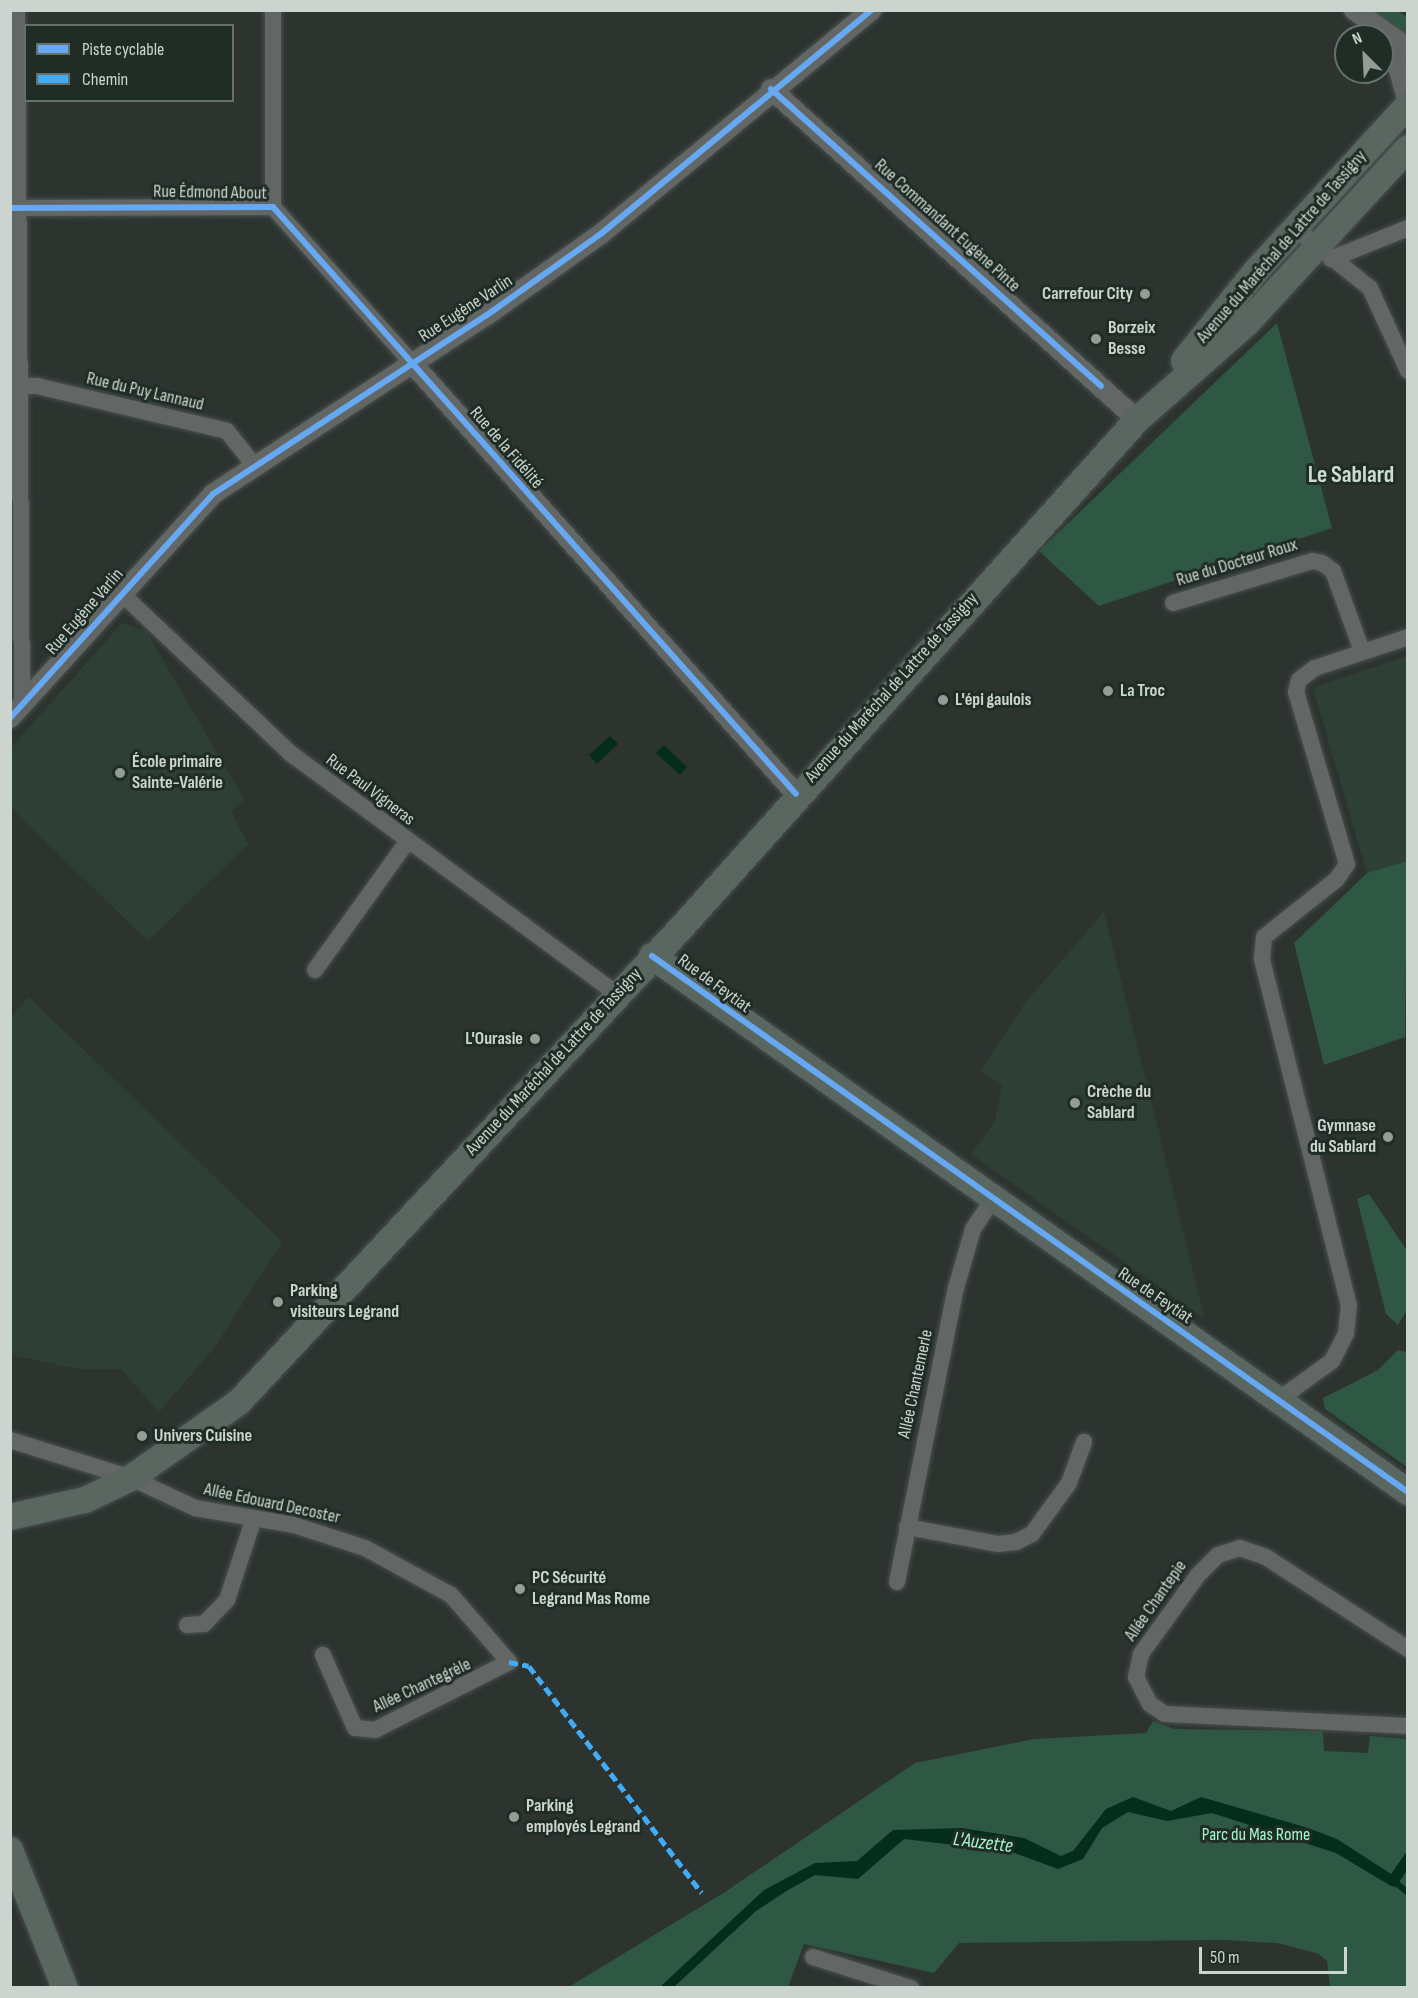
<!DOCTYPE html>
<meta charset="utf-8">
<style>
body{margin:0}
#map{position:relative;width:1418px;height:1998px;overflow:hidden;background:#2d3430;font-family:"Sofia Sans Condensed",sans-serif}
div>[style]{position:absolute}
.built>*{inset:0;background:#2e4036}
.green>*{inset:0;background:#2e5744}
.water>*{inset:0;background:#052d1d}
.stream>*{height:6px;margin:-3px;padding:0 3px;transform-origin:3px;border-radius:3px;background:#052d1d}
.roads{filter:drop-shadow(0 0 2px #49504c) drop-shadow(0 0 2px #49504c)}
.minor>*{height:16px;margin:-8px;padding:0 8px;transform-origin:8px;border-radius:8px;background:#626664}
.tertiary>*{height:20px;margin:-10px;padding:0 10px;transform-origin:10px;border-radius:10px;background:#626664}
.primary>*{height:26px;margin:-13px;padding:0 13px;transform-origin:13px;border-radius:13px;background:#5a6660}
.quiet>*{height:4.5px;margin-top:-2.25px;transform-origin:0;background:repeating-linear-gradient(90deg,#42abf6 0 9px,transparent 0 13.5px)}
.cycleway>*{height:6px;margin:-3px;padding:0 3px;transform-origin:3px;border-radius:3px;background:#66a8f1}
.dots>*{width:16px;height:16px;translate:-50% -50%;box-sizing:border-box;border:3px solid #202d26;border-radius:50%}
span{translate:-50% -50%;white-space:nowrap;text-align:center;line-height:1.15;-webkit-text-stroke:6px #202d26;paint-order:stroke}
.street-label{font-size:18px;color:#ccd4cf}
.poi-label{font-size:18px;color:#ccd4cf;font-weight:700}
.right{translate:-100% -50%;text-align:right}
.left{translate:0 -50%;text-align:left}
.park-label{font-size:18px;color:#a2f5cb}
.water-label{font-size:20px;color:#a4f7cd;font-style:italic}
.district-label{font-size:24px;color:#ccdcd3;font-weight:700}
.frame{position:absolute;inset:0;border:12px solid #ccd4cf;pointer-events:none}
.legend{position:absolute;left:24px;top:24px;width:210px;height:78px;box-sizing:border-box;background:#202d26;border:2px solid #65706a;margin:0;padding:8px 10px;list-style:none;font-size:18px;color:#ccd4cf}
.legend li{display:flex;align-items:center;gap:12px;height:30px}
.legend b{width:30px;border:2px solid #65706a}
.north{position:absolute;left:1334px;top:24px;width:60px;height:60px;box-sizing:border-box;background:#202d26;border:2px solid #65706a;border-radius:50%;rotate:336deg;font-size:16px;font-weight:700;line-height:24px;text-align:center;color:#ccd4cf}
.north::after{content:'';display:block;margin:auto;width:21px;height:27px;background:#949c97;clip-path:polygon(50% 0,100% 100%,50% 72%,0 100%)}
.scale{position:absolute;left:1199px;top:1947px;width:148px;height:27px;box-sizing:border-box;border:3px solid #ccd4cf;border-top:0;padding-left:8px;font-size:18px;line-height:21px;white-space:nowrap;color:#ccd4cf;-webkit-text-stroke:4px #202d26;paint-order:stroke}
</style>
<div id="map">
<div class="built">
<i style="clip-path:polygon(122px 623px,146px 631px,244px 799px,231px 812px,248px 844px,148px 941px,11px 808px,11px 748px)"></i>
<i style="clip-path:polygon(1407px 656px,1407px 861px,1367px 873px,1313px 688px)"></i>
<i style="clip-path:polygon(1104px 912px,1205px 1319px,971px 1154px,995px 1121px,1002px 1086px,981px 1070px,1025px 1003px)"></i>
<i style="clip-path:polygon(29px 997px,282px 1242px,214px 1348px,159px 1412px,121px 1369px,80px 1369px,11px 1355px,11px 1016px)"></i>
</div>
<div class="green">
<i style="clip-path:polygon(1372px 11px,1398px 11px,1407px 17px,1407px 35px)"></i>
<i style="clip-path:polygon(1277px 323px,1332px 528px,1099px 606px,1039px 551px)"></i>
<i style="clip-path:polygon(1407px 861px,1405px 1037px,1324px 1065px,1294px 943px,1367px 873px)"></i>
<i style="clip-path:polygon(1369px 1194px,1407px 1251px,1407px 1310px,1398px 1325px,1386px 1314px,1357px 1199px)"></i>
<i style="clip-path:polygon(1398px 1350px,1407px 1352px,1407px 1467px,1325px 1409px,1323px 1398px,1378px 1370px)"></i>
<i style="clip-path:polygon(1153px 1721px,1175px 1729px,1323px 1731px,1324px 1751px,1368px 1753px,1370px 1736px,1407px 1739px,1407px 1987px,1330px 1987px,1327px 1961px,1319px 1954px,1278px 1943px,1224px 1940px,959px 1943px,934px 1973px,804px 1944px,788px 1987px,567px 1988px,725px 1892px,915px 1763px,1034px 1739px,1146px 1733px)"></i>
</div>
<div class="water">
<i style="clip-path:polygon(610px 736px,618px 744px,597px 764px,589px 755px)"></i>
<i style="clip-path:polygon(664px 745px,687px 767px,680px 775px,656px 753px)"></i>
<i style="clip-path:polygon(1133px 1797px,1171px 1811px,1201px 1797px,1305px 1827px,1337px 1839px,1391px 1874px,1407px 1851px,1407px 1870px,1396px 1887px,1391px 1886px,1336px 1853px,1212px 1813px,1167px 1821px,1128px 1812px,1102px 1828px,1083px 1859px,1058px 1869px,1012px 1852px,904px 1839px,858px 1879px,815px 1875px,788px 1890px,756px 1911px,674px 1987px,660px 1987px,764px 1890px,815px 1863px,857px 1861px,893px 1830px,962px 1828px,1024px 1838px,1061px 1856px,1073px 1851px,1106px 1809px)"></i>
</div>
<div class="stream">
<i style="left:1393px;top:1880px;width:20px;rotate:41deg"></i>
</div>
<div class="roads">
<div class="minor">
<i style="left:17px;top:10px;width:695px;rotate:89.59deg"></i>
<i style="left:273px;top:10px;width:197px;rotate:90deg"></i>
<i style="left:10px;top:208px;width:263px;rotate:-0.2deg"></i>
<i style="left:273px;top:207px;width:208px;rotate:48.3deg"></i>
<i style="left:1295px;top:228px;width:96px;rotate:38.7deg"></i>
<i style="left:1370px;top:288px;width:91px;rotate:65.4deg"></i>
<i style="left:1331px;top:259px;width:83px;rotate:-21.9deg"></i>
<i style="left:10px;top:386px;width:27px"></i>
<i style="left:37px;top:386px;width:195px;rotate:13.3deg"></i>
<i style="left:227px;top:431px;width:43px;rotate:51.5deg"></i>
<i style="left:121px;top:593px;width:233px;rotate:43.4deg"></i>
<i style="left:290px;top:753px;width:405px;rotate:36.4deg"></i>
<i style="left:1173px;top:603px;width:145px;rotate:-16.8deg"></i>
<i style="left:1312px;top:561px;width:10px;rotate:11deg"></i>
<i style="left:1322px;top:563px;width:14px;rotate:36deg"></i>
<i style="left:1333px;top:571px;width:85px;rotate:70.1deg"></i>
<i style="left:315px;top:970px;width:158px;rotate:-54.3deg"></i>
<i style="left:1278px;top:1400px;width:67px;rotate:-35.8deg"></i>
<i style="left:1332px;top:1361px;width:31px;rotate:-63deg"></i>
<i style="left:1346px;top:1333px;width:27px;rotate:-84deg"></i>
<i style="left:1349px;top:1306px;width:358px;rotate:-104.1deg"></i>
<i style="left:1262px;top:959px;width:22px;rotate:-85deg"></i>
<i style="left:1264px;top:937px;width:92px;rotate:-38.4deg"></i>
<i style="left:1336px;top:880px;width:19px;rotate:-55deg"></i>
<i style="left:1347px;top:864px;width:179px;rotate:-106.5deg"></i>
<i style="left:1296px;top:692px;width:12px;rotate:-76deg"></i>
<i style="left:1299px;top:680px;width:20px;rotate:-37deg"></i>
<i style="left:1315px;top:668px;width:98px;rotate:-18.4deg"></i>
<i style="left:10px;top:1440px;width:127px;rotate:17.4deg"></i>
<i style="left:131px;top:1478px;width:71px;rotate:25.1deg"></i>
<i style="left:195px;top:1508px;width:100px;rotate:9.7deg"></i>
<i style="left:294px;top:1525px;width:75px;rotate:17.9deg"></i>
<i style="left:365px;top:1548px;width:98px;rotate:28.7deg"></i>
<i style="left:451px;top:1595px;width:89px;rotate:49.1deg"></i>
<i style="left:509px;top:1662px;width:150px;rotate:153.1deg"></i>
<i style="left:375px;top:1730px;width:20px;rotate:-174deg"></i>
<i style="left:355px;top:1728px;width:80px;rotate:-113.7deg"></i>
<i style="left:907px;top:1527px;width:93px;rotate:10.6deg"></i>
<i style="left:998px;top:1544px;width:18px;rotate:-6deg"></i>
<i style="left:1016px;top:1542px;width:18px;rotate:-27deg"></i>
<i style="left:1032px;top:1534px;width:63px;rotate:-54deg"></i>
<i style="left:1069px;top:1483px;width:44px;rotate:-69.9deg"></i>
<i style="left:897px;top:1582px;width:300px;rotate:-78.7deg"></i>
<i style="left:956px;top:1288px;width:61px;rotate:-73.9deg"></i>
<i style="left:973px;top:1229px;width:34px;rotate:-56deg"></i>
<i style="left:187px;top:1625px;width:17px;rotate:-3deg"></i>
<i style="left:204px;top:1624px;width:33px;rotate:-46deg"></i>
<i style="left:227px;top:1600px;width:83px;rotate:-71.8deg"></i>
<i style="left:1408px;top:1649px;width:169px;rotate:-147.1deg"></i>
<i style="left:1266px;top:1557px;width:28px;rotate:-161deg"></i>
<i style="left:1240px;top:1548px;width:23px;rotate:162deg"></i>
<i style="left:1218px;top:1555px;width:28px;rotate:135deg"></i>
<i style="left:1198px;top:1575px;width:97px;rotate:125.8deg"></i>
<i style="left:1141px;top:1654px;width:24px;rotate:102deg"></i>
<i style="left:1136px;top:1677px;width:30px;rotate:63deg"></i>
<i style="left:1150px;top:1704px;width:18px;rotate:34deg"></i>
<i style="left:1165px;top:1714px;width:243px;rotate:2.8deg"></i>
<i style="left:813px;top:1957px;width:103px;rotate:17.6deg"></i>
</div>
<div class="tertiary">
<i style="left:1354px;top:10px;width:66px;rotate:35.1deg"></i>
<i style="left:1389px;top:36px;width:69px;rotate:73.9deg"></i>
<i style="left:771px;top:89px;width:493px;rotate:42.1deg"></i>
<i style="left:411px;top:362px;width:579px;rotate:48.29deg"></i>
<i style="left:10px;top:718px;width:302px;rotate:-47.8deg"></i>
<i style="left:213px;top:494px;width:327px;rotate:-33.2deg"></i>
<i style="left:487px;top:315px;width:141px;rotate:-35.5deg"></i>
<i style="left:602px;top:233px;width:350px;rotate:-39.6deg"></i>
</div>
<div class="primary">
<i style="left:1184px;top:361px;width:115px;rotate:-51.3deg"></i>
<i style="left:1256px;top:271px;width:225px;rotate:-47.5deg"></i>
<i style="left:652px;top:956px;width:927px;rotate:35.34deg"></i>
<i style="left:10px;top:1517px;width:77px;rotate:-12.8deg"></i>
<i style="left:85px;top:1500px;width:51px;rotate:-25.6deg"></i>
<i style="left:131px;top:1478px;width:132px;rotate:-35.1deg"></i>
<i style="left:239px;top:1402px;width:650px;rotate:-47deg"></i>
<i style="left:682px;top:927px;width:681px;rotate:-48.09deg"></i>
<i style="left:1137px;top:420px;width:148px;rotate:-41.4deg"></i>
<i style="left:1248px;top:322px;width:236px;rotate:-47.4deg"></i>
<i style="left:10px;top:1850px;width:149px;rotate:68.3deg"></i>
</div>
</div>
<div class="quiet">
<i style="left:509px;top:1662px;width:20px;rotate:11deg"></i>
<i style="left:529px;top:1666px;width:285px;rotate:52.7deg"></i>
</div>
<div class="cycleway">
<i style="left:771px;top:89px;width:444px;rotate:42deg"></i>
<i style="left:10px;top:208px;width:263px;rotate:-0.2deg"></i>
<i style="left:273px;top:207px;width:786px;rotate:48.3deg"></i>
<i style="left:10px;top:718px;width:302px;rotate:-47.8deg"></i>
<i style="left:213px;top:494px;width:327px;rotate:-33.2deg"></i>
<i style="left:487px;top:315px;width:141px;rotate:-35.5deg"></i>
<i style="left:602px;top:233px;width:350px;rotate:-39.6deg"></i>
<i style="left:652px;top:956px;width:927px;rotate:35.34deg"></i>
</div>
<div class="dots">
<i style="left:1145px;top:294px;background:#949c97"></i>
<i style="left:1096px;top:339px;background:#949c97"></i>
<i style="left:1108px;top:691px;background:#949c97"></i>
<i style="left:943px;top:700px;background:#949c97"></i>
<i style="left:120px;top:773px;background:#949c97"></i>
<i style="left:535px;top:1039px;background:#949c97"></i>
<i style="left:1075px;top:1103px;background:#949c97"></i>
<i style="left:1388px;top:1137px;background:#949c97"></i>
<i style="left:278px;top:1302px;background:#949c97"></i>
<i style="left:142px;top:1436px;background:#949c97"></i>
<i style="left:520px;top:1589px;background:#949c97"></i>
<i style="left:514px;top:1817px;background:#949c97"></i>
</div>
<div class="street-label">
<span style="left:210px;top:193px;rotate:1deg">Rue Édmond About</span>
<span style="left:947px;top:226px;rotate:42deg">Rue Commandant Eugène Pinte</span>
<span style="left:1282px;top:247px;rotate:-49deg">Avenue du Maréchal de Lattre de Tassigny</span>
<span style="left:466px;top:309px;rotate:-33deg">Rue Eugène Varlin</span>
<span style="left:145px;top:392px;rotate:13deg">Rue du Puy Lannaud</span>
<span style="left:506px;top:448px;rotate:49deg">Rue de la Fidélité</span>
<span style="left:1237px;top:563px;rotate:-17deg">Rue du Docteur Roux</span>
<span style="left:85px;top:612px;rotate:-49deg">Rue Eugène Varlin</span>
<span style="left:892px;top:688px;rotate:-48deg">Avenue du Maréchal de Lattre de Tassigny</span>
<span style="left:370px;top:790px;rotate:37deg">Rue Paul Vigneras</span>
<span style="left:714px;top:984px;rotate:36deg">Rue de Feytiat</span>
<span style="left:554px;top:1062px;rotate:-47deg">Avenue du Maréchal de Lattre de Tassigny</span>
<span style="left:1155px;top:1296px;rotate:34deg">Rue de Feytiat</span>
<span style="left:916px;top:1384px;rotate:-78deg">Allée Chantemerle</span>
<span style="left:272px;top:1504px;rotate:12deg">Allée Edouard Decoster</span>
<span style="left:1156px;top:1601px;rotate:-55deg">Allée Chantepie</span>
<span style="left:422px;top:1686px;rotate:-25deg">Allée Chantegrèle</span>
</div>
<div class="poi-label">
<span class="right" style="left:1133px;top:294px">Carrefour City</span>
<span class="left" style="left:1108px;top:339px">Borzeix<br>Besse</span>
<span class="left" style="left:1120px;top:691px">La Troc</span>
<span class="left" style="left:955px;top:700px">L'épi gaulois</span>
<span class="left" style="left:132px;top:773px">École primaire<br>Sainte-Valérie</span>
<span class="right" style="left:523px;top:1039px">L'Ourasie</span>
<span class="left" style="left:1087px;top:1103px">Crèche du<br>Sablard</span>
<span class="right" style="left:1376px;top:1137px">Gymnase<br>du Sablard</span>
<span class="left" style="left:290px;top:1302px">Parking<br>visiteurs Legrand</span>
<span class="left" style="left:154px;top:1436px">Univers Cuisine</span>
<span class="left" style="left:532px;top:1589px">PC Sécurité<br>Legrand Mas Rome</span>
<span class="left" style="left:526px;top:1817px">Parking<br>employés Legrand</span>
</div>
<div class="park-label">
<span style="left:1256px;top:1835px">Parc du Mas Rome</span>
</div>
<div class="water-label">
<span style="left:983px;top:1843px;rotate:7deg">L'Auzette</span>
</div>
<div class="district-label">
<span style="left:1351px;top:475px">Le Sablard</span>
</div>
<div class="frame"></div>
<ul class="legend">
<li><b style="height:8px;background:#66a8f1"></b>Piste cyclable</li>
<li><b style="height:8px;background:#42abf6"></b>Chemin</li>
</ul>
<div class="north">N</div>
<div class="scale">50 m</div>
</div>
